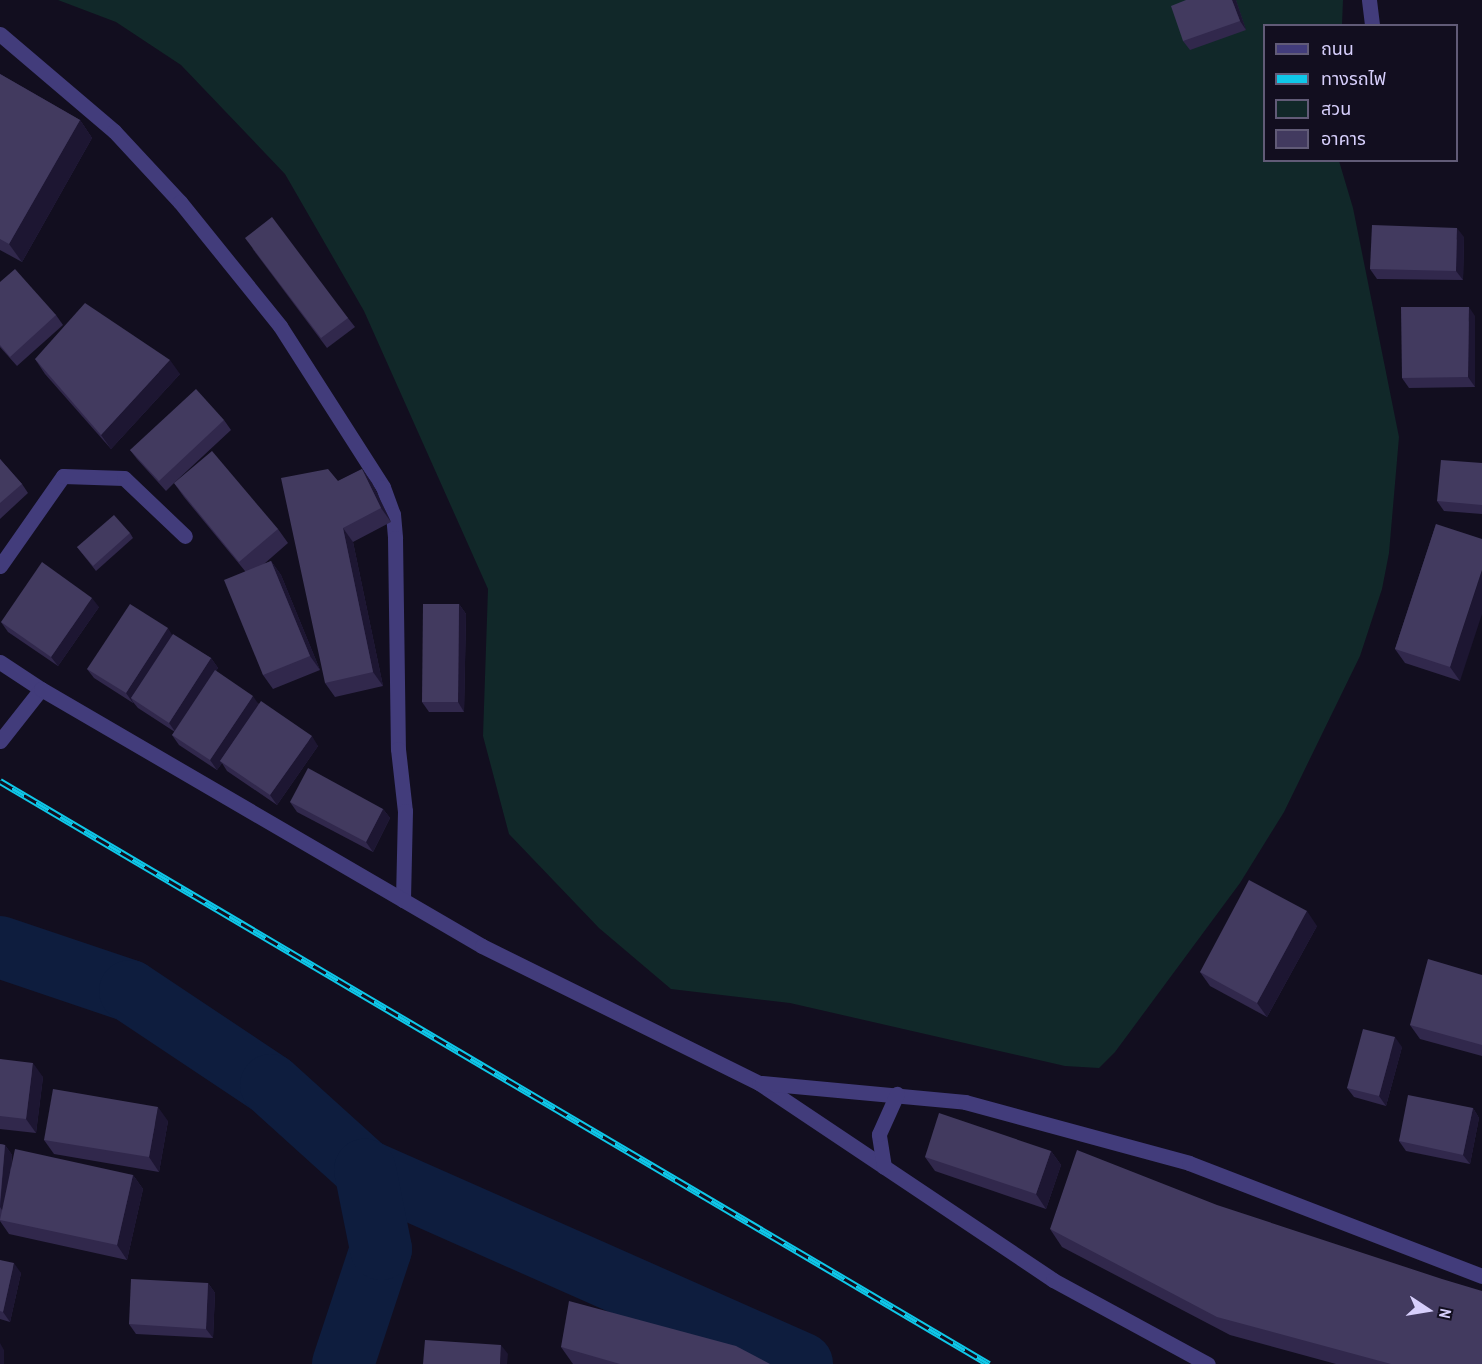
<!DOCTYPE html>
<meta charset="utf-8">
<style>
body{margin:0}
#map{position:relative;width:1482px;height:1364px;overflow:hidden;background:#120e1f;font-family:"Archivo Narrow","Noto Sans Thai",sans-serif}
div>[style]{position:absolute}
.green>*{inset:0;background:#112829}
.river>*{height:62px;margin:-31px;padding:0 31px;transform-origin:31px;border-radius:31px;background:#0e1d3e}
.lane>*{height:15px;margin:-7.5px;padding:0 7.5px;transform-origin:7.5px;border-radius:7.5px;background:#423c7b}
.street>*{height:15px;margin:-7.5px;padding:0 7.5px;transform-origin:7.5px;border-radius:7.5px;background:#423c7b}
.rail>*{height:7px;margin-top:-3.5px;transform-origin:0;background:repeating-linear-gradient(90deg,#120e1f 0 14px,#0fc7e8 0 28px);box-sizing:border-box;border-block:2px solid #0fc7e8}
.wall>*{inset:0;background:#31284c}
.shaded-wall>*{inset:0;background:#1d1632}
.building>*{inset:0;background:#423a5f}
span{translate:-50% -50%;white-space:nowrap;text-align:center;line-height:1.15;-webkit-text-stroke:4.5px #120e1f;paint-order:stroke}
.legend{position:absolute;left:1263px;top:24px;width:195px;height:138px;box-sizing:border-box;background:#120e1f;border:2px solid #615b77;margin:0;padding:8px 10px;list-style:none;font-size:18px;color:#d7cffc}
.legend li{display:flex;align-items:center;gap:12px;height:30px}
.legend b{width:30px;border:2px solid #615b77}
.north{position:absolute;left:1398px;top:1280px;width:60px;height:60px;-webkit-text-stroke:4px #120e1f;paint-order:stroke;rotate:102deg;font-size:16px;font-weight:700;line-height:24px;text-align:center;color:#d7cffc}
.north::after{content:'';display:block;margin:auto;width:21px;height:27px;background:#d7cffc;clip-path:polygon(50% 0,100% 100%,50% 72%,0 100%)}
</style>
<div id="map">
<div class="green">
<i style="clip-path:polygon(58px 0,1343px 0,1342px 25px,1264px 26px,1264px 160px,1339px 161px,1353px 208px,1399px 437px,1389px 553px,1382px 589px,1360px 656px,1284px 812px,1240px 883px,1115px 1052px,1099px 1068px,1065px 1066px,790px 1003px,671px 989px,599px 928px,509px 834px,483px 736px,488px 589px,364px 311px,285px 174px,181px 65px,116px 22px)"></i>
</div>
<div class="river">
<i style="left:0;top:947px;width:137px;rotate:18.7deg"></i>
<i style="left:130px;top:991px;width:169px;rotate:33.7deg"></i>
<i style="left:271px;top:1085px;width:127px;rotate:42.1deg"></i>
<i style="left:365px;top:1170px;width:478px;rotate:23.9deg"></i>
<i style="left:343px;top:1364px;width:121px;rotate:-71.7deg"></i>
<i style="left:381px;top:1249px;width:81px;rotate:-101.4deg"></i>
</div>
<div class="lane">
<i style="left:0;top:34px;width:150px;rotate:40.4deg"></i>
<i style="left:114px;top:131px;width:97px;rotate:47.1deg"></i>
<i style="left:180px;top:202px;width:159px;rotate:51.1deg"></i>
<i style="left:280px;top:326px;width:191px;rotate:57.4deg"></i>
<i style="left:383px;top:487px;width:29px;rotate:70deg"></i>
<i style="left:393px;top:514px;width:24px;rotate:85deg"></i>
<i style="left:395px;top:538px;width:211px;rotate:89.2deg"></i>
<i style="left:398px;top:749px;width:62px;rotate:83.6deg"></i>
<i style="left:405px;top:811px;width:89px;rotate:91.3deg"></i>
</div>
<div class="street">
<i style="left:1369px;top:0;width:26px;rotate:83deg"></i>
<i style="left:0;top:566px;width:110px;rotate:-55deg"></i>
<i style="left:63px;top:476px;width:61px;rotate:1.9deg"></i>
<i style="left:124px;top:478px;width:84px;rotate:43.6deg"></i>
<i style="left:0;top:662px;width:49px;rotate:33.4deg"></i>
<i style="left:0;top:741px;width:66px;rotate:-51.7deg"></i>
<i style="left:41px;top:689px;width:510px;rotate:30.23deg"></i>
<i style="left:482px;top:946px;width:309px;rotate:26.3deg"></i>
<i style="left:759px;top:1083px;width:354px;rotate:33.8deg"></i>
<i style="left:1053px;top:1280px;width:176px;rotate:28.5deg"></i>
<i style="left:762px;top:1083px;width:204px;rotate:5.3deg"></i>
<i style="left:965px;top:1102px;width:232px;rotate:15.2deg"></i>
<i style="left:1189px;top:1163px;width:314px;rotate:21.1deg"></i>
<i style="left:884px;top:1167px;width:33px;rotate:-99deg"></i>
<i style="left:879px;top:1134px;width:44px;rotate:-65.8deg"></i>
</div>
<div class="rail">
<i style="left:0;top:781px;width:1148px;rotate:30.52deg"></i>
</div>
<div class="wall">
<i style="clip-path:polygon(1186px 0,1236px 0,1246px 30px,1190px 50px,1183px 41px)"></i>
<i style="clip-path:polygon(0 74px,80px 120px,92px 138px,22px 262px,0 250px)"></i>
<i style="clip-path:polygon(1464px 237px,1463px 280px,1377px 279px,1370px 269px)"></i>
<i style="clip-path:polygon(252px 248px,348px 318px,355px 327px,327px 348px)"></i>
<i style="clip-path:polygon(0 282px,56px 315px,63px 325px,17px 366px,0 347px)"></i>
<i style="clip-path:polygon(1475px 316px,1475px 387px,1409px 388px,1402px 378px)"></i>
<i style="clip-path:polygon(35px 359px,180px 374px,111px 449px,45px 374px)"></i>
<i style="clip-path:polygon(224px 420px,231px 430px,174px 483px,278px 529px,288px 543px,264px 564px,271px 561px,281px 575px,320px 670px,273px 689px,263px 675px,245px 571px,184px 497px,174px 483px,166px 491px,137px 459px,130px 450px)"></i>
<i style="clip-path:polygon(0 459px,22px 484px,28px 493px,0 519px)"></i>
<i style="clip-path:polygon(1482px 463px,1482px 514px,1444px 511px,1437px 501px)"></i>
<i style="clip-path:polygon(362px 469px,372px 483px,391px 522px,353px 542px,383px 686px,335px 697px,325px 683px,338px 481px)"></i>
<i style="clip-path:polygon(1436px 524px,1460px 681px,1405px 663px,1395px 649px)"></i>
<i style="clip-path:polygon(130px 533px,133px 538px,96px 571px,77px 547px)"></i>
<i style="clip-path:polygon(459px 604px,466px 614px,464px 712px,429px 712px,422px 702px)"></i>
<i style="clip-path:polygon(99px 607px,58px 666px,8px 632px,1px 622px)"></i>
<i style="clip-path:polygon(172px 635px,211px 658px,218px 668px,216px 671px,259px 704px,318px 746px,277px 805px,227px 771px,222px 763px,217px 770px,179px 745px,172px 735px,175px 732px,138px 708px,133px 702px,133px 703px,94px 678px,87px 669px)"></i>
<i style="clip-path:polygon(290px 802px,383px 809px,390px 818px,373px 852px,297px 812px)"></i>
<i style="clip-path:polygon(1317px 926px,1267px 1017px,1210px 986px,1200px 972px)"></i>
<i style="clip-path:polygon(1482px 975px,1482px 1056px,1420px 1039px,1410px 1025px)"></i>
<i style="clip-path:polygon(1402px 1047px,1386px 1106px,1354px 1097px,1347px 1088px)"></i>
<i style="clip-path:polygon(0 1059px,43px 1077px,36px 1133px,0 1129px)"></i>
<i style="clip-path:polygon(1473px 1108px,1479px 1118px,1470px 1164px,1406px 1151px,1399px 1141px)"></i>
<i style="clip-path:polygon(168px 1121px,159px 1172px,54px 1154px,44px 1140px)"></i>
<i style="clip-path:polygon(0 1144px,5px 1145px,12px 1155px,11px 1169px,133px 1175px,143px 1189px,127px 1260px,9px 1234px,0 1221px)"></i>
<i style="clip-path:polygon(1051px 1151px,1061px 1165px,1046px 1209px,935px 1171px,925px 1157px)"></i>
<i style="clip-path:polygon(1050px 1229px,1482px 1364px,1336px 1364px,1230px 1335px,1062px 1247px)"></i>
<i style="clip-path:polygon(0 1260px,21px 1273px,10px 1322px,0 1319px)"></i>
<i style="clip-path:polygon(208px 1283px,215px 1293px,213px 1338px,136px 1334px,129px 1324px)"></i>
<i style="clip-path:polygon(561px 1347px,770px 1364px,573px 1364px)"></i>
</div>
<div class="shaded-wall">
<i style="clip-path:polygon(1232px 0,1236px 0,1246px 30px,1240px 21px)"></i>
<i style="clip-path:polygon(80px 120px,92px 138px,22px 262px,9px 244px)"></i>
<i style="clip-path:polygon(1457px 228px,1464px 237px,1463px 280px,1456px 271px)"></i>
<i style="clip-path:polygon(1469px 307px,1475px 316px,1475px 387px,1468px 377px)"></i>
<i style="clip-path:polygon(170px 360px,180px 374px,111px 449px,101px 435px)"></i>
<i style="clip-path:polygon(362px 469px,372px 483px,391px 522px,381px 508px)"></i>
<i style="clip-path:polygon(343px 528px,353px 542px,383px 686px,373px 672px)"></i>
<i style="clip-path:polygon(271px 561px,281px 575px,320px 670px,310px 656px)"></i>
<i style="clip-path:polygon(1482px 570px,1482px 614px,1460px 681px,1450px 667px)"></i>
<i style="clip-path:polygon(92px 598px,99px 607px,58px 666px,51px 657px)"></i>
<i style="clip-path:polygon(459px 604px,466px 614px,464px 712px,458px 702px)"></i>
<i style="clip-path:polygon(168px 628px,174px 638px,131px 698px,133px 702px,133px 703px,126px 693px)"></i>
<i style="clip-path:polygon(211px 658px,218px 668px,176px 733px,169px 723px)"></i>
<i style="clip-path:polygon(253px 696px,259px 705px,220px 761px,222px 763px,217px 770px,210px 760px)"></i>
<i style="clip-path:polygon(312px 736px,318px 746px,277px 805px,270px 795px)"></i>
<i style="clip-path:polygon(383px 809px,390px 818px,373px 852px,366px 842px)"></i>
<i style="clip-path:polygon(1307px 911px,1317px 926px,1267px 1017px,1257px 1003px)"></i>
<i style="clip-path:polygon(1395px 1037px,1402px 1047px,1386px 1106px,1379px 1096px)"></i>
<i style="clip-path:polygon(33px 1063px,43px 1077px,36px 1133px,26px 1119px)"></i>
<i style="clip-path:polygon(158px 1107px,168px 1121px,159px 1172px,149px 1157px)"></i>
<i style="clip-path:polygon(1473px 1108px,1479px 1118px,1470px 1164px,1463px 1155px)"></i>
<i style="clip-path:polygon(5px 1145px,12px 1155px,6px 1216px,0 1207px)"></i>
<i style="clip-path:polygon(1051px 1151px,1061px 1165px,1046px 1209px,1036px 1194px)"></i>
<i style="clip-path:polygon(133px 1175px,143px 1189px,127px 1260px,117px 1245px)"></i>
<i style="clip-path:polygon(14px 1263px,21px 1273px,10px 1322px,3px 1312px)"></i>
<i style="clip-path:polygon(208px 1283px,215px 1293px,213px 1338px,206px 1329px)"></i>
<i style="clip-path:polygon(0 1343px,4px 1350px,4px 1364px,0 1364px)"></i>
<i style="clip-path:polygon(501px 1345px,508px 1354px,507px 1364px,500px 1364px)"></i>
</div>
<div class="building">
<i style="clip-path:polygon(1186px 0,1232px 0,1240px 21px,1183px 41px,1171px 6px)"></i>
<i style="clip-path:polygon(0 74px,80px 120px,9px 244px,0 239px)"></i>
<i style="clip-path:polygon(272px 217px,348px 318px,321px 338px,245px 238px)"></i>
<i style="clip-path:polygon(1372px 225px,1457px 228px,1456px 271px,1370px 269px)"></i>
<i style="clip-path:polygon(15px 269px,56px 315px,10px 357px,0 345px,0 282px)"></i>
<i style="clip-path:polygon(85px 303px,170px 360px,101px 435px,35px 359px)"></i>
<i style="clip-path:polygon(1401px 307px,1469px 307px,1468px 377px,1402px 378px)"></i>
<i style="clip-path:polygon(196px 389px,224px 420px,159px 481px,130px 450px)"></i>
<i style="clip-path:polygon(212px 451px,278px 529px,239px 562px,174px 483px)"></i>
<i style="clip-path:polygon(0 459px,22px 484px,0 503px)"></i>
<i style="clip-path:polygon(1441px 460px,1482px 463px,1482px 505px,1437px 501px)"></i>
<i style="clip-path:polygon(328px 469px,338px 481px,362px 469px,381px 508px,343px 528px,373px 672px,325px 683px,281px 478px)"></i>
<i style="clip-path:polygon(114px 515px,130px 533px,93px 566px,77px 547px)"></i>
<i style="clip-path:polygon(1436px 524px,1482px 539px,1482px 570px,1450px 667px,1395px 649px)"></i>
<i style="clip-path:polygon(271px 561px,310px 656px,263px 675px,224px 580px)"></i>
<i style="clip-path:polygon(42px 562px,92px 598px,51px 657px,1px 622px)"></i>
<i style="clip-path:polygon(130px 604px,168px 628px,126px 693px,87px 669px)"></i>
<i style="clip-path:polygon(423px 604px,459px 604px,458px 702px,422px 702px)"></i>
<i style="clip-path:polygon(173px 634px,211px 658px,169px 723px,131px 698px)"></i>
<i style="clip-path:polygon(215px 670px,253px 696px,210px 760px,172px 735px)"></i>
<i style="clip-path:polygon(261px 701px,312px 736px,270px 795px,220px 761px)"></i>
<i style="clip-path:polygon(308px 768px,383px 809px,366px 842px,290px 802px)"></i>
<i style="clip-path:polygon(1249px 880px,1307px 911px,1257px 1003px,1200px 972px)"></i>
<i style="clip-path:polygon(1428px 959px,1482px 975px,1482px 1045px,1410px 1025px)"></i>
<i style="clip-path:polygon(1363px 1029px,1395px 1037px,1379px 1096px,1347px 1088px)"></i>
<i style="clip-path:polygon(0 1059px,33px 1063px,26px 1119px,0 1116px)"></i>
<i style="clip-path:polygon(53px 1089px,158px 1107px,149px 1157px,44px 1140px)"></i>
<i style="clip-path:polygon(1408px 1095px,1473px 1108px,1463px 1155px,1399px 1141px)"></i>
<i style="clip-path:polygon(939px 1113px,1051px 1151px,1036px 1194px,925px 1157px)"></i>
<i style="clip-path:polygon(0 1144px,5px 1145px,0 1201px)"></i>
<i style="clip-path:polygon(15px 1149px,133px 1175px,117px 1245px,0 1220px)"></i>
<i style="clip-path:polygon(1077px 1150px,1217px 1205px,1442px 1279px,1482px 1291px,1482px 1364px,1391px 1364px,1217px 1317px,1050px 1229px)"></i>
<i style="clip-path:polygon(0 1260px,14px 1263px,3px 1312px,0 1311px)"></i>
<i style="clip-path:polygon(131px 1279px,208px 1283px,206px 1329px,129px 1324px)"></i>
<i style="clip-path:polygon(569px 1301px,736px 1346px,770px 1364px,620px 1364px,561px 1347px)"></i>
<i style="clip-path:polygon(425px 1340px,501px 1345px,500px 1364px,423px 1364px)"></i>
</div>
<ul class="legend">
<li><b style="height:8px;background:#423c7b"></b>ถนน</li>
<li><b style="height:8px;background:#0fc7e8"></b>ทางรถไฟ</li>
<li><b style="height:16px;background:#112829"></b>สวน</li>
<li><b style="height:16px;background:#423a5f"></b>อาคาร</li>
</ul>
<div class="north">N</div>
</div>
